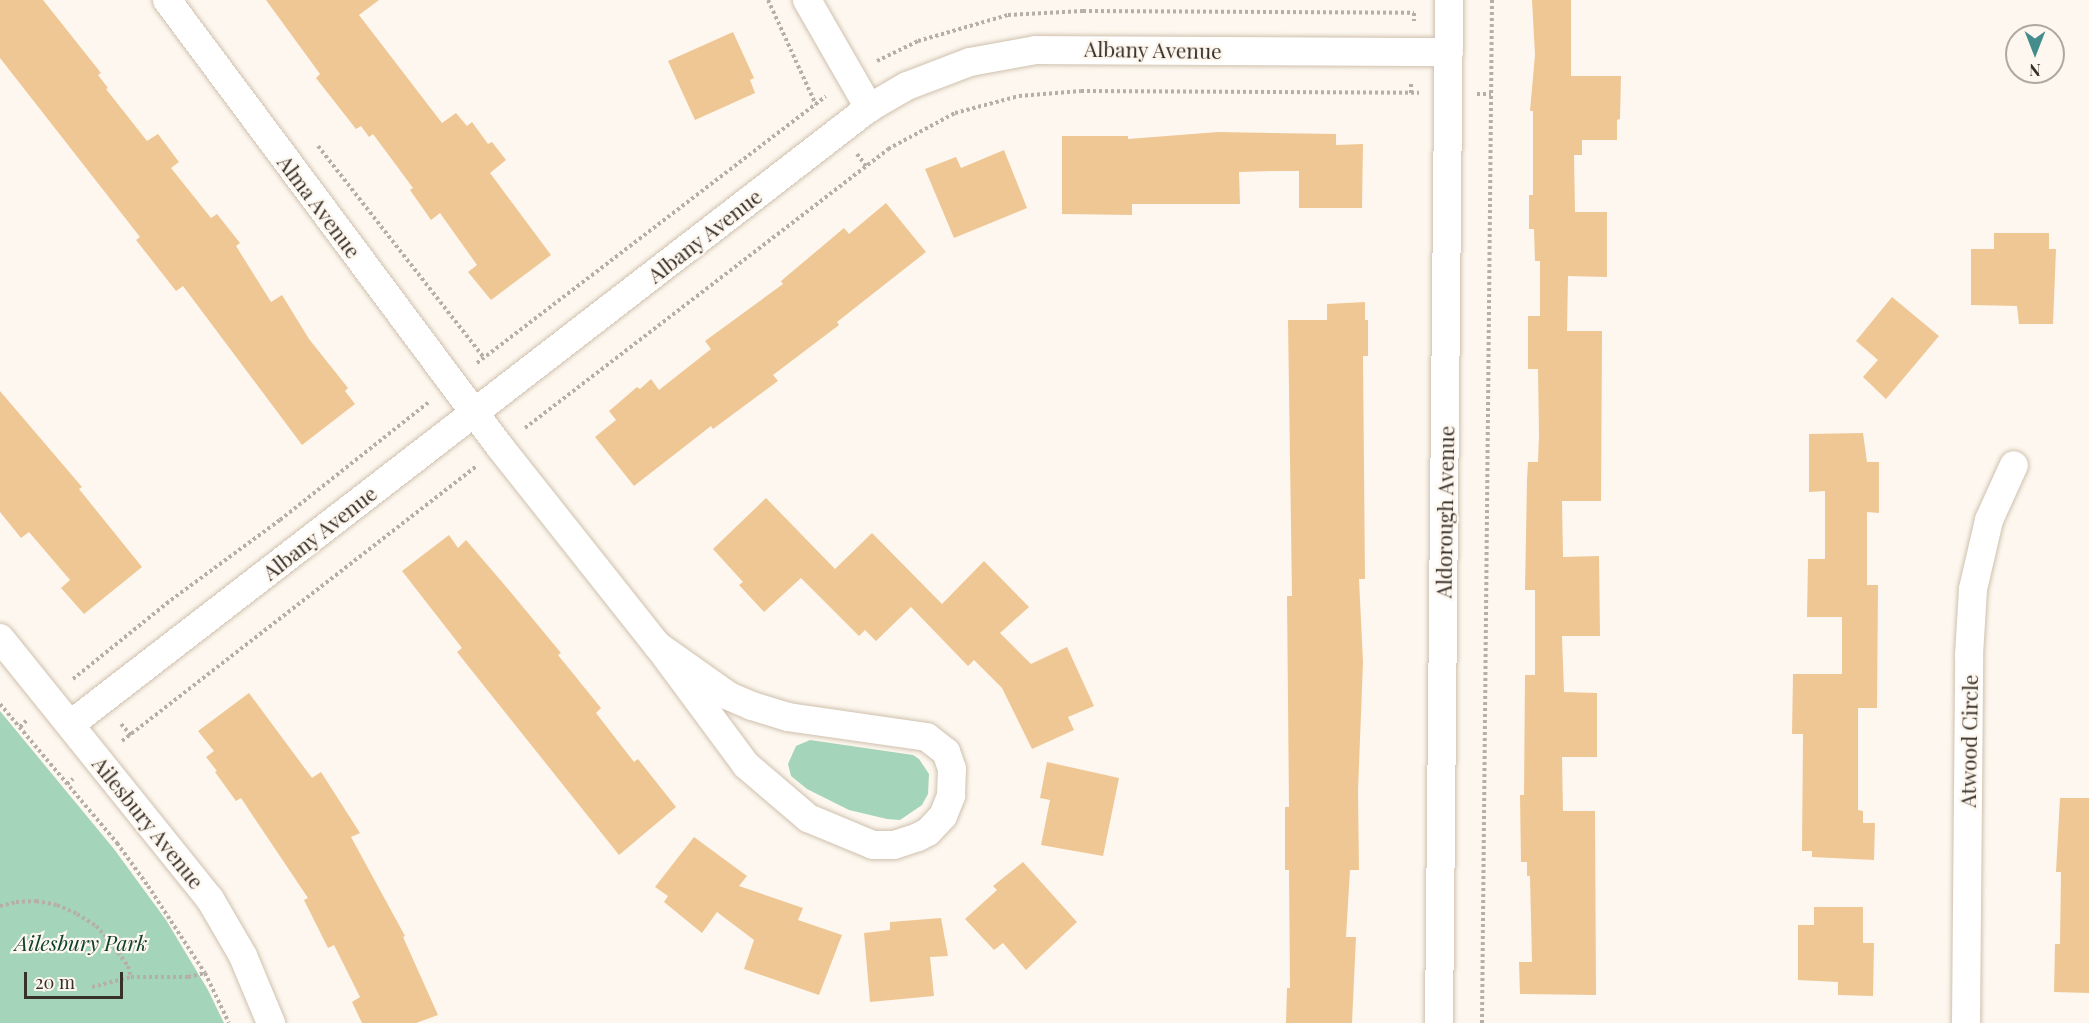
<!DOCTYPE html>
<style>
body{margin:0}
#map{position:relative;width:2089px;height:1023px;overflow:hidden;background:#fdf7ef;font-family:"Playfair Display",serif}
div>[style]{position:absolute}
.green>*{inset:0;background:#a4d4b9}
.building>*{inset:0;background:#efc794}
.path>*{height:4px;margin-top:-2px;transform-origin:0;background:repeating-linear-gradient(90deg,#b5afa7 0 3px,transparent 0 6px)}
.roads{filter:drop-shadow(0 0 2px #cfc0ad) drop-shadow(0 0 2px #cfc0ad)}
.street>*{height:28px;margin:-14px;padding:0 14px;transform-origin:14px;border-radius:14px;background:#fff}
span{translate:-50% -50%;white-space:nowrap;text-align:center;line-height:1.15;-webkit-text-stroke:4.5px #fdf7ef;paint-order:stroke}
.street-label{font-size:21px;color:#373129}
.park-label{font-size:21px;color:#10422b;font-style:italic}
.north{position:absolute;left:2005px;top:24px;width:60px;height:60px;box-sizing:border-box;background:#fdf7ef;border:2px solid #aea8a0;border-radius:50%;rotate:180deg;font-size:16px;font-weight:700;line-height:24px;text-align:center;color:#373129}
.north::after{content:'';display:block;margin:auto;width:21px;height:27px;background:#458d8d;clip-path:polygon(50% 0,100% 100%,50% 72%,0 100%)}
.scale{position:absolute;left:24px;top:972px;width:99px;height:27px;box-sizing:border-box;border:3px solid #373129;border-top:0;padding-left:8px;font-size:18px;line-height:21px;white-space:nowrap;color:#373129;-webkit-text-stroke:4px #fdf7ef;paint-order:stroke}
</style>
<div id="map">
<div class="green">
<i style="clip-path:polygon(0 711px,114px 849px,166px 920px,208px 990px,224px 1023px,0 1023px)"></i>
<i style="clip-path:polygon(810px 740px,913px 755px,919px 759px,929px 774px,928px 794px,922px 805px,900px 820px,887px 819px,849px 810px,807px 789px,791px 776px,788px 764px,796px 746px)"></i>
</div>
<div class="building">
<i style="clip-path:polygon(0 0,43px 0,101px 73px,98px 75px,108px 88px,106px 89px,147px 141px,158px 134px,179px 162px,171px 168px,211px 218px,217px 214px,240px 243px,236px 246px,271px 302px,282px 295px,309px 339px,348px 388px,345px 391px,355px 404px,302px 445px,183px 286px,176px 291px,136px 240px,140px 237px,0 58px)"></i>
<i style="clip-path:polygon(266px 0,379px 0,359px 15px,442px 123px,456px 113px,467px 126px,472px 122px,488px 144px,492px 142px,506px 160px,490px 173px,551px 255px,491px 300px,468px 272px,477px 265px,440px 213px,431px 220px,410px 190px,413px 188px,373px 134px,369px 137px,361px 126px,356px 129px,316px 78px,320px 74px)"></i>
<i style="clip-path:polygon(1532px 0,1571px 0,1571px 76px,1621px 76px,1620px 119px,1617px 120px,1617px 140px,1582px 140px,1582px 155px,1574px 155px,1575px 212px,1607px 212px,1607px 277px,1568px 276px,1567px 331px,1602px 331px,1601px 501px,1562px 501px,1563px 557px,1599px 556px,1600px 636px,1562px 636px,1564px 692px,1597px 693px,1597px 757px,1562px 757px,1563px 811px,1595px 811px,1596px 995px,1520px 994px,1519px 962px,1532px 962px,1530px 876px,1527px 876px,1527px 862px,1521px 862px,1520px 795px,1524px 795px,1525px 675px,1535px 675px,1535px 590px,1525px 590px,1527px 480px,1528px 462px,1538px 462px,1539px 435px,1538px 369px,1528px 369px,1528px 316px,1540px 316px,1540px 261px,1535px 261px,1534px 229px,1529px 229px,1529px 195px,1533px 195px,1533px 111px,1530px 111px,1535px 55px)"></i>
<i style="clip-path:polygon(733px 32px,754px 78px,750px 80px,755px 93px,695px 120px,668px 61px)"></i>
<i style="clip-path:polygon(1218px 132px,1336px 134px,1336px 145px,1363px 144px,1362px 208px,1299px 208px,1299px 171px,1272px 171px,1239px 172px,1240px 204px,1132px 204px,1132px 215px,1062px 214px,1062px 136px,1128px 136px,1128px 139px)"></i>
<i style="clip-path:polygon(1004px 150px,1027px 208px,954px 238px,925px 169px,956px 157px,961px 168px)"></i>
<i style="clip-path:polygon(886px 203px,926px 252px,837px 322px,839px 325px,773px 375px,778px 381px,713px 429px,711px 426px,634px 486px,595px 437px,616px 420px,609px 411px,637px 387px,640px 389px,651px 379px,659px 390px,711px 349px,705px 341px,783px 284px,781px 281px,844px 228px,849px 234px)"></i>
<i style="clip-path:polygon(1994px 233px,2049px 233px,2049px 249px,2056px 249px,2053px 324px,2019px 324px,2017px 306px,1971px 305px,1971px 249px,1994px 249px)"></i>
<i style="clip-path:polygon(1892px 297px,1939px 336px,1886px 399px,1863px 377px,1878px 360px,1856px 341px)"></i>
<i style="clip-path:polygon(1365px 302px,1365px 320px,1368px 320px,1368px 356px,1363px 356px,1365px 579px,1359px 579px,1363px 662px,1358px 791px,1359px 870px,1350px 870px,1346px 937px,1356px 937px,1352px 1023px,1286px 1023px,1287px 988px,1290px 988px,1289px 870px,1285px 870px,1285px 807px,1289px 807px,1287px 596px,1292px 596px,1288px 320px,1327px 320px,1327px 304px)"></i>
<i style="clip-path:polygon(0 391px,82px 487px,79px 489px,142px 567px,84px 614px,61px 588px,70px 580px,29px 532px,21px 538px,0 512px)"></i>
<i style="clip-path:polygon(1863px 433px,1867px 462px,1879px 462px,1879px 513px,1867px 512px,1867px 585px,1878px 585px,1877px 708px,1858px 708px,1858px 810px,1863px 811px,1863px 823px,1875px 823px,1874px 860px,1812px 857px,1812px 851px,1802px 851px,1803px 734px,1792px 734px,1793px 674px,1842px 674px,1842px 617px,1807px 617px,1808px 559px,1825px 559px,1825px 491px,1809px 492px,1809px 434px)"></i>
<i style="clip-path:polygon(766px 498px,835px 569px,872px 533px,942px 604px,984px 561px,1029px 607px,1000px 633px,1031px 664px,1067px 647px,1094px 706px,1068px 717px,1074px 730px,1032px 749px,1002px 688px,974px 660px,968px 666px,911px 607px,876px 641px,865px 630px,859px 636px,801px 578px,764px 612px,739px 585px,743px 582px,713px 549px)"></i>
<i style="clip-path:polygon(449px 535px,458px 548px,466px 540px,508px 589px,561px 653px,558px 655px,601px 708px,596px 713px,634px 762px,638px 759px,676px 807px,619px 855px,457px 652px,462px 648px,402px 571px)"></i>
<i style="clip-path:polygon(249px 693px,312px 778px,321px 772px,360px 833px,351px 837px,405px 936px,403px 937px,438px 1015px,416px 1023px,362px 1023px,352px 1002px,360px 997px,334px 945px,328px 948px,304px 900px,308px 898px,241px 798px,236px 801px,215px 772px,217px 771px,206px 757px,214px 751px,198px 731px)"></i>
<i style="clip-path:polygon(1047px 762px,1119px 778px,1103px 856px,1041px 845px,1050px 800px,1040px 798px)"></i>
<i style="clip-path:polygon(2060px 798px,2089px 798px,2089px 993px,2054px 992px,2055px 944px,2060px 944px,2061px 872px,2056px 872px)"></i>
<i style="clip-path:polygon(694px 837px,747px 876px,739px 886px,803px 908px,798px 920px,842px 935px,819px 995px,744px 969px,754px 940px,717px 912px,702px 933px,664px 902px,668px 896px,655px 887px)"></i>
<i style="clip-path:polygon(1023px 862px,1077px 922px,1026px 970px,1003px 943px,994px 950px,965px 919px,997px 890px,993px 886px)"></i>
<i style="clip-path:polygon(1814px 907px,1863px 907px,1863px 943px,1874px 943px,1873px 996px,1838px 995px,1838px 982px,1798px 980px,1798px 925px,1814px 925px)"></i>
<i style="clip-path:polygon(941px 918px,948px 956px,930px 957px,934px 996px,870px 1002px,864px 933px,890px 930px,890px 922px)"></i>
</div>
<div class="path">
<i style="left:768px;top:0;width:115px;rotate:65.4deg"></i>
<i style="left:877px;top:61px;width:46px;rotate:-26deg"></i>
<i style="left:918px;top:41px;width:94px;rotate:-16.1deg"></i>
<i style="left:1008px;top:15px;width:75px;rotate:-3.1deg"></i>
<i style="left:1083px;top:11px;width:331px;rotate:0.3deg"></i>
<i style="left:1414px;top:13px;width:8px;rotate:90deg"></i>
<i style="left:1411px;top:93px;width:11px;rotate:-90deg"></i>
<i style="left:1477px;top:94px;width:14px"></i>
<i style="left:318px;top:146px;width:269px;rotate:51.9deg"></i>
<i style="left:857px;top:154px;width:15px;rotate:53deg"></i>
<i style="left:477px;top:363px;width:439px;rotate:-37.4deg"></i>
<i style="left:525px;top:428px;width:458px;rotate:-37.5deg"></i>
<i style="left:888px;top:149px;width:76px;rotate:-28.2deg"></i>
<i style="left:955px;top:113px;width:66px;rotate:-14.9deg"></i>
<i style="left:1019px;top:96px;width:62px;rotate:-4.6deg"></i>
<i style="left:1081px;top:91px;width:338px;rotate:0.3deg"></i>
<i style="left:73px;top:679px;width:126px;rotate:-38.9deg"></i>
<i style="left:171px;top:600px;width:135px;rotate:-36.3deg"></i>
<i style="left:280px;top:520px;width:190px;rotate:-38.4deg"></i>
<i style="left:0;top:704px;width:182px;rotate:49.9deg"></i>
<i style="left:117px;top:843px;width:53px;rotate:54.2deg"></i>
<i style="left:148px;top:886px;width:104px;rotate:56.8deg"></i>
<i style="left:205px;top:973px;width:55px;rotate:64.4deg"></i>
<i style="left:121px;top:724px;width:15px;rotate:48deg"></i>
<i style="left:20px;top:727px;width:10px;rotate:-45deg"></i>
<i style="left:122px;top:741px;width:449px;rotate:-37.8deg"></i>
<i style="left:67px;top:784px;width:8px;rotate:-40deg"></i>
<i style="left:0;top:906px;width:16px;rotate:-14deg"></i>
<i style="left:16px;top:902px;width:20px;rotate:-3deg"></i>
<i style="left:36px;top:901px;width:21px;rotate:11deg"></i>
<i style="left:57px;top:905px;width:22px;rotate:24deg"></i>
<i style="left:77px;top:914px;width:22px;rotate:32deg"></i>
<i style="left:96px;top:926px;width:16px;rotate:47deg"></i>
<i style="left:107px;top:938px;width:35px;rotate:53deg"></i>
<i style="left:128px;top:966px;width:11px;rotate:75deg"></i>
<i style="left:92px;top:987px;width:40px;rotate:-14.4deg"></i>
<i style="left:131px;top:977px;width:57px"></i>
<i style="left:188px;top:977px;width:17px;rotate:-13deg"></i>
<i style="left:1482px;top:1023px;width:1023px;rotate:-89.44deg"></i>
</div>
<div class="roads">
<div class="street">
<i style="left:167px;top:0;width:557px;rotate:53.32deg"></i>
<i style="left:500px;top:447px;width:254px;rotate:51.6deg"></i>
<i style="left:658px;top:646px;width:148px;rotate:53.5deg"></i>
<i style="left:746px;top:765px;width:82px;rotate:40.5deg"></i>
<i style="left:808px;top:818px;width:70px;rotate:22.6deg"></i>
<i style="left:873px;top:845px;width:21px"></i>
<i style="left:894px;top:845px;width:25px;rotate:-18deg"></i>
<i style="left:918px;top:837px;width:11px;rotate:-27deg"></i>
<i style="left:928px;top:832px;width:22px;rotate:-47deg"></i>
<i style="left:943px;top:816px;width:22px;rotate:-68deg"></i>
<i style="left:951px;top:796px;width:27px;rotate:-88deg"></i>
<i style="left:952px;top:769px;width:18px;rotate:-109deg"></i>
<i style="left:946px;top:752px;width:24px;rotate:-142deg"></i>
<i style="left:927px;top:737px;width:140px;rotate:-171.8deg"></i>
<i style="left:788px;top:717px;width:38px;rotate:-163deg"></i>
<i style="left:752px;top:706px;width:25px;rotate:-157deg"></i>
<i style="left:729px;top:696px;width:87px;rotate:-144.8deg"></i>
<i style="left:807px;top:0;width:125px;rotate:60.1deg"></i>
<i style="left:0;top:638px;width:335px;rotate:51.2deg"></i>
<i style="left:210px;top:899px;width:66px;rotate:59.9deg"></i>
<i style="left:243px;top:956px;width:73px;rotate:67.3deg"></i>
<i style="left:71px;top:724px;width:1008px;rotate:-37.67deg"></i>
<i style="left:869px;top:108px;width:44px;rotate:-30.1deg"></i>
<i style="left:907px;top:86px;width:67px;rotate:-20.9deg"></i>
<i style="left:970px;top:62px;width:67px;rotate:-10.3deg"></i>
<i style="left:1036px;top:50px;width:413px;rotate:0.3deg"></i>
<i style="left:1439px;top:1023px;width:1023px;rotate:-89.44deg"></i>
<i style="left:1966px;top:1023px;width:368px;rotate:-89.5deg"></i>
<i style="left:1969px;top:655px;width:66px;rotate:-86.5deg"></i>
<i style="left:1973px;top:589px;width:71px;rotate:-76.9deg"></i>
<i style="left:1989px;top:520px;width:60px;rotate:-65.6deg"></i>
</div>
</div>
<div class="street-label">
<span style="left:1153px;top:49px;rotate:1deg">Albany Avenue</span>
<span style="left:320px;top:206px;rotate:53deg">Alma Avenue</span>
<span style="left:704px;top:235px;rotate:-38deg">Albany Avenue</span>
<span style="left:1444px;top:512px;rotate:-89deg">Aldorough Avenue</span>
<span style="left:319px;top:532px;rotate:-38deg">Albany Avenue</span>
<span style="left:1968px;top:741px;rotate:-89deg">Atwood Circle</span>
<span style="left:149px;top:822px;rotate:51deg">Ailesbury Avenue</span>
</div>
<div class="park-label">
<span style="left:81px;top:942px">Ailesbury Park</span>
</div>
<div class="north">N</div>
<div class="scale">20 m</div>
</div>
